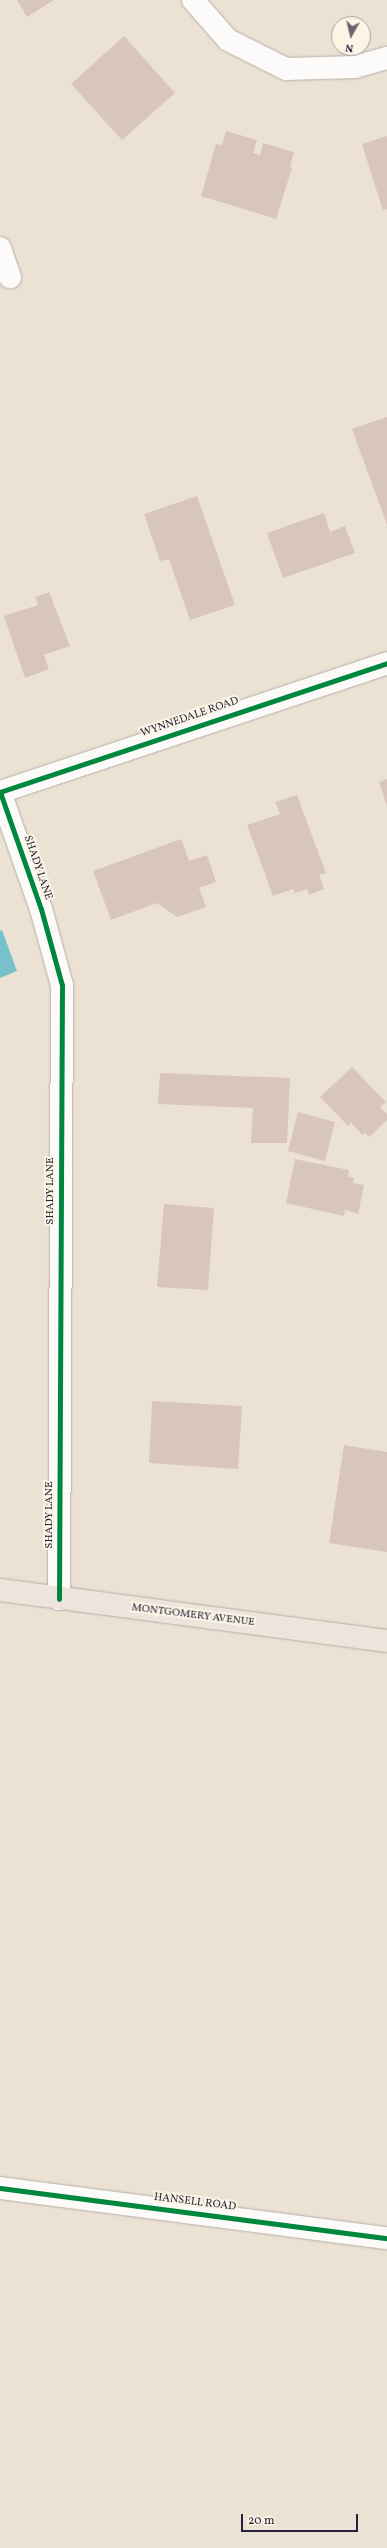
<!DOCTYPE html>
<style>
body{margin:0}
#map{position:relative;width:387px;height:2548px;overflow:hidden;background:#ece2d4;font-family:Vollkorn,serif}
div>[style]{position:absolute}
.water>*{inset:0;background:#79c1ca}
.building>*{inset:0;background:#d8c6bb}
.roads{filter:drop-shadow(0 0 1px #b6afa9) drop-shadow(0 0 1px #b6afa9)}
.street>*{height:22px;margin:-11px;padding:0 11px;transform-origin:11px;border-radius:11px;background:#fcfbf9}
.primary>*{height:22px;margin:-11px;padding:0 11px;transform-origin:11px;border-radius:11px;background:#ede5dc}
.cycleway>*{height:5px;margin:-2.5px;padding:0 2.5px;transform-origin:2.5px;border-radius:2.5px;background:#00873e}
span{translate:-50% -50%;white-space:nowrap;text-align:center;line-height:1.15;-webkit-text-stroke:4px #fcf5e5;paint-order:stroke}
.street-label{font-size:11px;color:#22223b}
.north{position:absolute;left:331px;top:16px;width:40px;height:40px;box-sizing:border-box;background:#fcf5e5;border:1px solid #a5a1a1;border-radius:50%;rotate:188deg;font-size:11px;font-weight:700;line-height:16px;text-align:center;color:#22223b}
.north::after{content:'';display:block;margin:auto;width:14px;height:18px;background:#696571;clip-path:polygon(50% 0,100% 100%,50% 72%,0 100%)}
.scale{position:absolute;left:241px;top:2514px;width:117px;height:18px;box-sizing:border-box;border:2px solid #22223b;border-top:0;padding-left:5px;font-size:12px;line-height:14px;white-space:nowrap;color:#22223b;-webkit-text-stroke:3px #fcf5e5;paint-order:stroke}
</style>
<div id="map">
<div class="water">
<i style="clip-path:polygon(2px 930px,17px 971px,0 978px,0 931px)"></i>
</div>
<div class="building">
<i style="clip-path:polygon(17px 0,54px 0,27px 17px)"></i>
<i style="clip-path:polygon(124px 36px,175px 93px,122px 140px,71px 84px)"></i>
<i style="clip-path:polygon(226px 131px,257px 140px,253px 153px,260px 155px,263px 143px,294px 152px,290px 167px,292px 168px,276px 219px,201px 196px,216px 144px,222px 145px)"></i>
<i style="clip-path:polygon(387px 136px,387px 209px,383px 211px,362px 144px)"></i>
<i style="clip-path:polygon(387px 417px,387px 525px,352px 429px)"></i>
<i style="clip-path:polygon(197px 496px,235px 605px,190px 620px,169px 559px,160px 561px,144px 514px)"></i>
<i style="clip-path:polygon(324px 513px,330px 532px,345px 526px,355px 553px,283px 578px,267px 533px)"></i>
<i style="clip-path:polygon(49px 592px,70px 646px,44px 655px,49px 669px,25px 678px,4px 616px,38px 605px,35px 597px)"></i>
<i style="clip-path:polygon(387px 779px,387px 806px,379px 782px)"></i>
<i style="clip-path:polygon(297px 795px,326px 873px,319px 875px,324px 889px,309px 895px,307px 889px,295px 893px,293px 889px,273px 896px,247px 825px,280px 814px,275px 802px)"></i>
<i style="clip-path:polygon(181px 839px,189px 861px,207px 855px,216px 882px,199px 888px,206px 907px,177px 917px,157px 903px,111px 920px,93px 871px)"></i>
<i style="clip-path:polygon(352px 1067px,386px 1102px,380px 1107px,387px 1114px,387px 1120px,369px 1137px,365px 1133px,362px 1135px,351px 1122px,348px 1126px,320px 1097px)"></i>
<i style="clip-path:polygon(160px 1073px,290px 1078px,287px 1143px,251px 1143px,253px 1108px,158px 1104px)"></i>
<i style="clip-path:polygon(298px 1112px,335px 1122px,325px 1161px,288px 1151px)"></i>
<i style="clip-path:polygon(295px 1159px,349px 1170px,348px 1176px,354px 1178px,353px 1183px,364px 1185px,358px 1214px,345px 1210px,344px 1216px,286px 1203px)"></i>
<i style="clip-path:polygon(164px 1204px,214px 1208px,208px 1290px,157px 1287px)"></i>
<i style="clip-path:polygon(152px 1401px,242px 1406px,238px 1469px,149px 1463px)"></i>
<i style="clip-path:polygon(344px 1445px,387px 1452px,387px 1552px,329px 1543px)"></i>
</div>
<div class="roads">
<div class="street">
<i style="left:193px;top:0;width:53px;rotate:48.8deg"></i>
<i style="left:228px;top:40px;width:65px;rotate:26.6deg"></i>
<i style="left:286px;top:69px;width:69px;rotate:-1.7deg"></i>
<i style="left:355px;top:67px;width:33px;rotate:-16deg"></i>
<i style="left:0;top:248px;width:31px;rotate:71deg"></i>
<i style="left:0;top:792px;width:124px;rotate:70.7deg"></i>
<i style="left:41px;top:909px;width:79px;rotate:74.6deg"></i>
<i style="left:62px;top:985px;width:614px;rotate:90.28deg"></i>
<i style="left:0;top:792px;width:408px;rotate:-18.4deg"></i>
<i style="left:0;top:2188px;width:390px;rotate:7.4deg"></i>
</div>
<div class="primary">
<i style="left:0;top:1590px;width:390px;rotate:7.5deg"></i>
</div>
</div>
<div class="cycleway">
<i style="left:0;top:792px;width:124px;rotate:70.7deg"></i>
<i style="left:41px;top:909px;width:79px;rotate:74.6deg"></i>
<i style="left:62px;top:985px;width:614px;rotate:90.28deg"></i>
<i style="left:0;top:792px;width:408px;rotate:-18.4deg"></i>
<i style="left:0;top:2188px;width:390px;rotate:7.4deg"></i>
</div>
<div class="street-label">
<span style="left:190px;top:718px;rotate:-19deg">WYNNEDALE ROAD</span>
<span style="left:37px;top:868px;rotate:71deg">SHADY LANE</span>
<span style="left:51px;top:1191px;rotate:-90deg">SHADY LANE</span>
<span style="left:50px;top:1515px;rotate:-90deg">SHADY LANE</span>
<span style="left:193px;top:1616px;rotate:7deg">MONTGOMERY AVENUE</span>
<span style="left:195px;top:2203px;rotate:7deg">HANSELL ROAD</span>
</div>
<div class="north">N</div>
<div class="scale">20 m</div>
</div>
